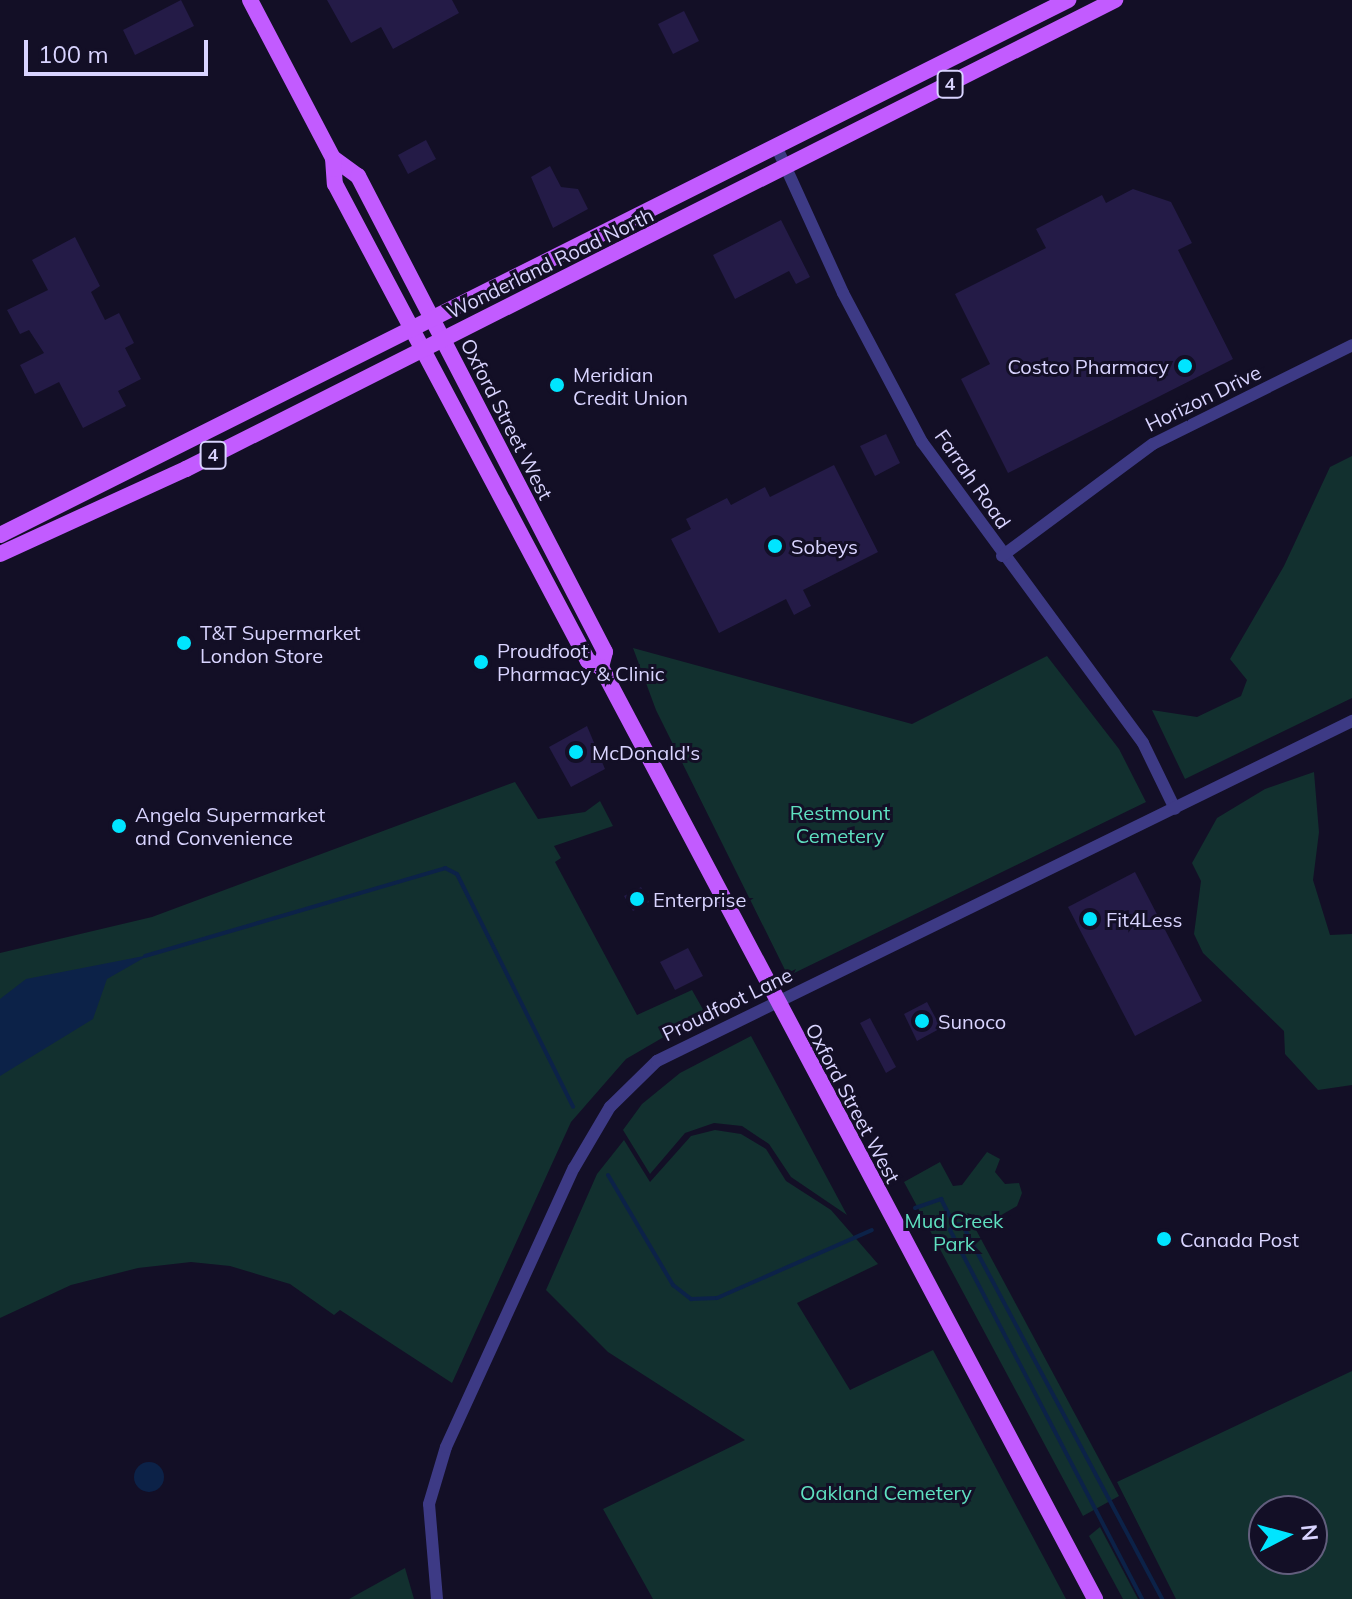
<!DOCTYPE html>
<style>
body{margin:0}
#map{position:relative;width:1352px;height:1599px;overflow:hidden;background:#130f26;font-family:Mulish,sans-serif}
div>[style]{position:absolute}
.green>*{inset:0;background:#12302f}
.water>*{inset:0;background:#0c2248}
.round{border-radius:50%}
.stream>*{height:4px;margin:-2px;padding:0 2px;transform-origin:2px;border-radius:2px;background:#0c2248}
.building>*{inset:0;background:#241b47}
.minor>*{height:12px;margin:-6px;padding:0 6px;transform-origin:6px;border-radius:6px;background:#3d3a85}
.major>*{height:16px;margin:-8px;padding:0 8px;transform-origin:8px;border-radius:8px;background:#c25bff}
.dots>*{width:22px;height:22px;translate:-50% -50%;box-sizing:border-box;border:4px solid #130f26;border-radius:50%}
span{translate:-50% -50%;white-space:nowrap;text-align:center;line-height:1.15;-webkit-text-stroke:6px #130f26;paint-order:stroke}
.shield-label span{padding:2px 6px;background:#130f26;border:2px solid;border-radius:6px;-webkit-text-stroke-width:0}
.shield-label{font-size:18px;color:#d9d4ff;font-weight:700}
.street-label{font-size:20px;color:#d9d4ff}
.poi-label{font-size:20px;color:#d9d4ff}
.right{translate:-100% -50%;text-align:right}
.left{translate:0 -50%;text-align:left}
.park-label{font-size:20px;color:#5fe0c0}
.north{position:absolute;left:1248px;top:1495px;width:80px;height:80px;box-sizing:border-box;background:#130f26;border:2px solid #625e7d;border-radius:50%;rotate:84deg;font-size:22px;font-weight:700;line-height:32px;text-align:center;color:#d9d4ff}
.north::after{content:'';display:block;margin:auto;width:28px;height:36px;background:#00e5ff;clip-path:polygon(50% 0,100% 100%,50% 72%,0 100%)}
.scale{position:absolute;left:24px;top:40px;width:184px;height:36px;box-sizing:border-box;border:4px solid #d9d4ff;border-top:0;padding-left:10px;font-size:24px;line-height:28px;white-space:nowrap;color:#d9d4ff;-webkit-text-stroke:6px #130f26;paint-order:stroke}
</style>
<div id="map">
<div class="green">
<i style="clip-path:polygon(1352px 456px,1352px 698px,1185px 779px,1152px 710px,1197px 717px,1241px 696px,1247px 680px,1230px 659px,1284px 566px,1330px 467px)"></i>
<i style="clip-path:polygon(633px 648px,912px 724px,1047px 656px,1119px 749px,1146px 802px,788px 976px,656px 710px)"></i>
<i style="clip-path:polygon(1314px 772px,1319px 832px,1313px 880px,1330px 935px,1352px 934px,1352px 1085px,1318px 1090px,1285px 1054px,1284px 1031px,1203px 953px,1194px 934px,1201px 881px,1192px 863px,1217px 818px,1265px 789px)"></i>
<i style="clip-path:polygon(515px 782px,538px 819px,585px 812px,600px 801px,613px 826px,554px 846px,561px 858px,555px 862px,637px 1015px,692px 990px,705px 1013px,626px 1059px,571px 1122px,452px 1383px,340px 1310px,334px 1315px,290px 1284px,230px 1266px,191px 1262px,138px 1268px,71px 1285px,0 1318px,0 953px,152px 917px)"></i>
<i style="clip-path:polygon(751px 1036px,847px 1215px,791px 1177px,769px 1144px,742px 1126px,714px 1123px,685px 1133px,650px 1174px,623px 1130px,642px 1104px,680px 1073px)"></i>
<i style="clip-path:polygon(715px 1130px,741px 1134px,766px 1149px,786px 1181px,831px 1210px,878px 1264px,797px 1303px,850px 1390px,933px 1350px,1066px 1599px,653px 1599px,603px 1509px,745px 1440px,608px 1352px,546px 1290px,597px 1174px,624px 1140px,650px 1182px,691px 1136px)"></i>
<i style="clip-path:polygon(987px 1152px,1000px 1159px,995px 1172px,1005px 1184px,1019px 1183px,1022px 1193px,1017px 1206px,991px 1221px,967px 1213px,1119px 1496px,1083px 1516px,904px 1182px,940px 1162px,953px 1186px,962px 1185px)"></i>
<i style="clip-path:polygon(evenodd,1352px 1371px,1352px 1599px,1176px 1599px,1117px 1482px,1352px 1371px,1264px 1511px,1312px 1511px,1312px 1559px,1264px 1559px,1264px 1511px)"></i>
<i style="clip-path:polygon(1100px 1527px,1138px 1599px,1123px 1599px,1089px 1536px)"></i>
<i style="clip-path:polygon(405px 1568px,414px 1599px,349px 1599px)"></i>
</div>
<div class="water">
<i style="clip-path:polygon(149px 955px,107px 979px,93px 1019px,0 1076px,0 999px,26px 979px)"></i>
<i class="round" style="left:134px;top:1462px;width:30px;height:30px"></i>
</div>
<div class="stream">
<i style="left:145px;top:956px;width:313px;rotate:-16.3deg"></i>
<i style="left:445px;top:868px;width:13px;rotate:27deg"></i>
<i style="left:457px;top:874px;width:260px;rotate:63.5deg"></i>
<i style="left:608px;top:1175px;width:128px;rotate:59.4deg"></i>
<i style="left:673px;top:1285px;width:23px;rotate:38deg"></i>
<i style="left:691px;top:1299px;width:26px;rotate:-2deg"></i>
<i style="left:717px;top:1298px;width:169px;rotate:-23.7deg"></i>
<i style="left:915px;top:1208px;width:28px;rotate:-19deg"></i>
<i style="left:941px;top:1199px;width:28px;rotate:63deg"></i>
<i style="left:954px;top:1224px;width:7px;rotate:124deg"></i>
<i style="left:950px;top:1230px;width:416px;rotate:62.5deg"></i>
<i style="left:954px;top:1224px;width:8px"></i>
<i style="left:962px;top:1224px;width:425px;rotate:61.9deg"></i>
</div>
<div class="building">
<i style="clip-path:polygon(181px 0,194px 26px,135px 55px,123px 30px)"></i>
<i style="clip-path:polygon(327px 0,452px 0,459px 13px,393px 49px,381px 27px,351px 43px)"></i>
<i style="clip-path:polygon(684px 11px,699px 41px,673px 54px,658px 24px)"></i>
<i style="clip-path:polygon(426px 140px,436px 159px,408px 174px,398px 155px)"></i>
<i style="clip-path:polygon(550px 166px,561px 187px,578px 189px,588px 209px,553px 228px,531px 177px)"></i>
<i style="clip-path:polygon(1133px 189px,1171px 202px,1192px 243px,1178px 250px,1233px 359px,1008px 473px,961px 379px,990px 364px,955px 294px,1046px 248px,1036px 229px,1102px 195px,1106px 203px)"></i>
<i style="clip-path:polygon(781px 220px,810px 277px,796px 284px,789px 271px,735px 299px,713px 255px)"></i>
<i style="clip-path:polygon(75px 237px,100px 286px,91px 292px,105px 320px,119px 313px,134px 343px,125px 348px,141px 379px,118px 391px,126px 406px,83px 428px,59px 382px,35px 394px,20px 365px,44px 353px,29px 330px,20px 334px,7px 310px,48px 290px,32px 260px)"></i>
<i style="clip-path:polygon(886px 434px,900px 463px,875px 476px,860px 446px)"></i>
<i style="clip-path:polygon(834px 465px,878px 552px,803px 590px,811px 606px,794px 615px,786px 599px,719px 633px,671px 539px,691px 529px,686px 519px,727px 498px,731px 505px,765px 487px,770px 497px)"></i>
<i style="clip-path:polygon(587px 726px,605px 769px,571px 787px,549px 747px)"></i>
<i style="clip-path:polygon(1135px 872px,1202px 1001px,1135px 1036px,1068px 907px)"></i>
<i style="clip-path:polygon(641px 887px,649px 902px,633px 911px,624px 896px)"></i>
<i style="clip-path:polygon(688px 948px,703px 976px,675px 990px,660px 962px)"></i>
<i style="clip-path:polygon(927px 1002px,941px 1028px,917px 1041px,904px 1014px)"></i>
<i style="clip-path:polygon(870px 1018px,896px 1067px,886px 1073px,860px 1023px)"></i>
</div>
<div class="minor">
<i style="left:777px;top:148px;width:159px;rotate:65.5deg"></i>
<i style="left:843px;top:293px;width:169px;rotate:62.1deg"></i>
<i style="left:922px;top:442px;width:373px;rotate:53.7deg"></i>
<i style="left:1143px;top:743px;width:73px;rotate:64.1deg"></i>
<i style="left:1002px;top:556px;width:188px;rotate:-36.6deg"></i>
<i style="left:1153px;top:444px;width:222px;rotate:-26.4deg"></i>
<i style="left:437px;top:1599px;width:95px;rotate:-94.8deg"></i>
<i style="left:429px;top:1504px;width:59px;rotate:-73.4deg"></i>
<i style="left:446px;top:1447px;width:307px;rotate:-65.4deg"></i>
<i style="left:574px;top:1168px;width:71px;rotate:-59.5deg"></i>
<i style="left:610px;top:1107px;width:66px;rotate:-44.4deg"></i>
<i style="left:657px;top:1061px;width:774px;rotate:-26.07deg"></i>
</div>
<div class="major">
<i style="left:250px;top:0;width:178px;rotate:62.3deg"></i>
<i style="left:333px;top:158px;width:31px;rotate:36deg"></i>
<i style="left:358px;top:176px;width:536px;rotate:62.57deg"></i>
<i style="left:605px;top:652px;width:16px;rotate:105deg"></i>
<i style="left:333px;top:158px;width:26px;rotate:86deg"></i>
<i style="left:335px;top:184px;width:540px;rotate:62.06deg"></i>
<i style="left:588px;top:661px;width:14px;rotate:25deg"></i>
<i style="left:601px;top:667px;width:1055px;rotate:62.07deg"></i>
<i style="left:0;top:535px;width:1195px;rotate:-26.61deg"></i>
<i style="left:0;top:554px;width:205px;rotate:-24.6deg"></i>
<i style="left:186px;top:469px;width:1041px;rotate:-26.79deg"></i>
</div>
<div class="dots">
<i style="left:1185px;top:366px;background:#00e5ff"></i>
<i style="left:557px;top:385px;background:#00e5ff"></i>
<i style="left:775px;top:546px;background:#00e5ff"></i>
<i style="left:184px;top:643px;background:#00e5ff"></i>
<i style="left:481px;top:662px;background:#00e5ff"></i>
<i style="left:576px;top:752px;background:#00e5ff"></i>
<i style="left:119px;top:826px;background:#00e5ff"></i>
<i style="left:637px;top:899px;background:#00e5ff"></i>
<i style="left:1090px;top:919px;background:#00e5ff"></i>
<i style="left:922px;top:1021px;background:#00e5ff"></i>
<i style="left:1164px;top:1239px;background:#00e5ff"></i>
</div>
<div class="shield-label">
<span style="left:950px;top:84px">4</span>
<span style="left:213px;top:455px">4</span>
</div>
<div class="street-label">
<span style="left:550px;top:263px;rotate:-26deg">Wonderland Road North</span>
<span style="left:1203px;top:398px;rotate:-26deg">Horizon Drive</span>
<span style="left:507px;top:419px;rotate:63deg">Oxford Street West</span>
<span style="left:973px;top:479px;rotate:55deg">Farrah Road</span>
<span style="left:727px;top:1004px;rotate:-26deg">Proudfoot Lane</span>
<span style="left:853px;top:1103px;rotate:62deg">Oxford Street West</span>
</div>
<div class="poi-label">
<span class="right" style="left:1169px;top:366px">Costco Pharmacy</span>
<span class="left" style="left:573px;top:386px">Meridian<br>Credit Union</span>
<span class="left" style="left:791px;top:546px">Sobeys</span>
<span class="left" style="left:200px;top:644px">T&amp;T Supermarket<br>London Store</span>
<span class="left" style="left:497px;top:662px">Proudfoot<br>Pharmacy &amp; Clinic</span>
<span class="left" style="left:592px;top:752px">McDonald's</span>
<span class="left" style="left:135px;top:826px">Angela Supermarket<br>and Convenience</span>
<span class="left" style="left:653px;top:899px">Enterprise</span>
<span class="left" style="left:1106px;top:919px">Fit4Less</span>
<span class="left" style="left:938px;top:1021px">Sunoco</span>
<span class="left" style="left:1180px;top:1239px">Canada Post</span>
</div>
<div class="park-label">
<span style="left:840px;top:824px">Restmount<br>Cemetery</span>
<span style="left:954px;top:1232px">Mud Creek<br>Park</span>
<span style="left:886px;top:1492px">Oakland Cemetery</span>
</div>
<div class="north">N</div>
<div class="scale">100 m</div>
</div>
